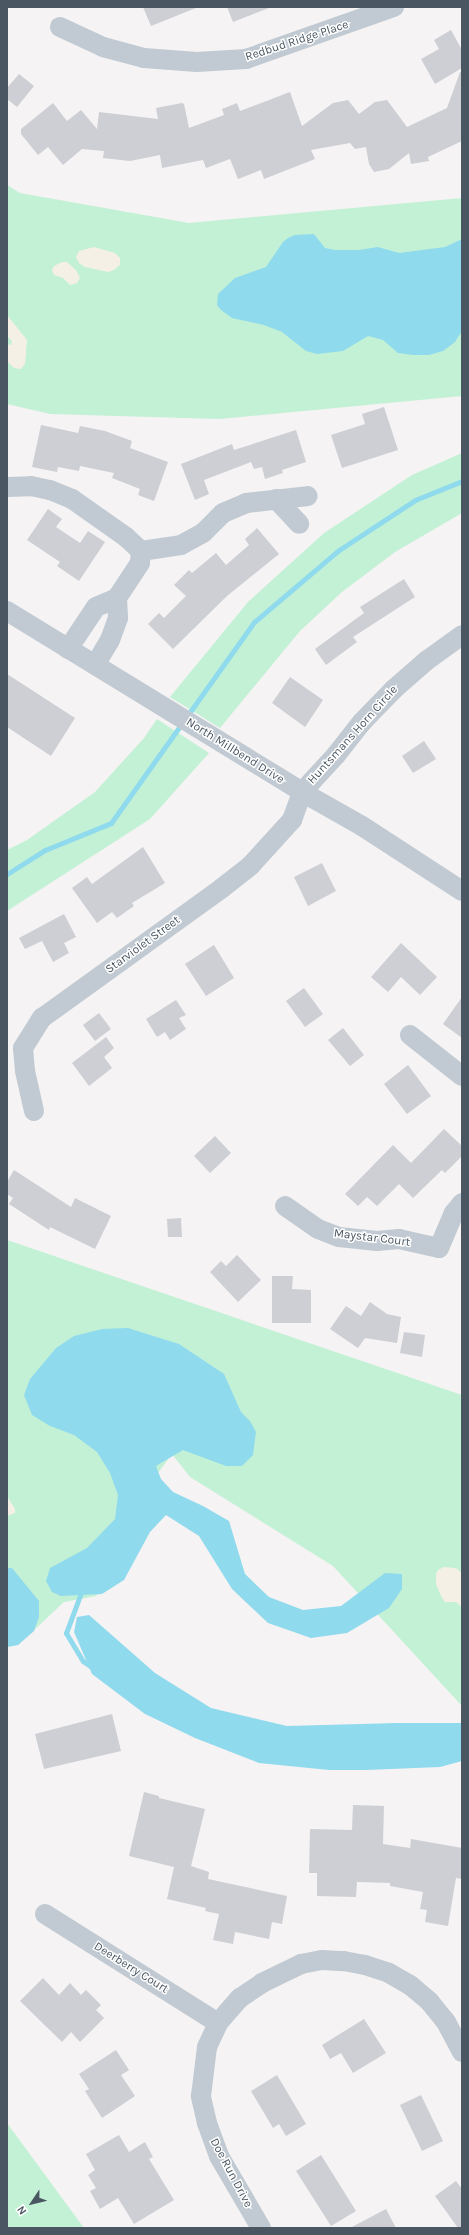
<!DOCTYPE html>
<style>
body{margin:0}
#map{position:relative;width:469px;height:2235px;overflow:hidden;background:#f5f3f3;font-family:Karla,sans-serif}
div>[style]{position:absolute}
.green>*{inset:0;background:#c3f1d5}
.sand>*{inset:0;background:#f5f0e5}
.water>*{inset:0;background:#90daee}
.stream>*{height:5px;margin:-2.5px;padding:0 2.5px;transform-origin:2.5px;border-radius:2.5px;background:#90daee}
.building>*{inset:0;background:#cdcfd5}
.minor>*{height:20px;margin:-10px;padding:0 10px;transform-origin:10px;border-radius:10px;background:#c1cad2}
span{translate:-50% -50%;white-space:nowrap;text-align:center;line-height:1.15;-webkit-text-stroke:3px #fff;paint-order:stroke}
.street-label{font-size:12px;color:#4a5661}
.frame{position:absolute;inset:0;border:8px solid #4a5661;pointer-events:none}
.north{position:absolute;left:12px;top:2183px;width:40px;height:40px;-webkit-text-stroke:3px #fff;paint-order:stroke;rotate:235deg;font-size:11px;font-weight:700;line-height:16px;text-align:center;color:#4a5661}
.north::after{content:'';display:block;margin:auto;width:14px;height:18px;background:#4a5661;clip-path:polygon(50% 0,100% 100%,50% 72%,0 100%)}
</style>
<div id="map">
<div class="green">
<i style="clip-path:polygon(7px 185px,20px 193px,189px 223px,462px 198px,462px 396px,219px 419px,50px 414px,7px 404px)"></i>
<i style="clip-path:polygon(462px 453px,462px 513px,395px 552px,342px 592px,300px 631px,220px 728px,170px 697px,248px 602px,324px 533px,412px 475px)"></i>
<i style="clip-path:polygon(157px 719px,209px 753px,150px 819px,7px 911px,7px 850px,27px 840px,95px 792px,144px 738px)"></i>
<i style="clip-path:polygon(7px 1240px,462px 1395px,462px 1706px,333px 1566px,190px 1477px,172px 1454px,152px 1481px,121px 1572px,96px 1596px,64px 1602px,18px 1645px,7px 1647px)"></i>
<i style="clip-path:polygon(7px 2123px,84px 2228px,7px 2228px)"></i>
</div>
<div class="sand">
<i style="clip-path:polygon(94px 247px,115px 253px,120px 258px,120px 265px,114px 270px,108px 272px,85px 267px,79px 263px,76px 257px,79px 251px)"></i>
<i style="clip-path:polygon(62px 262px,67px 262px,76px 270px,80px 278px,77px 283px,70px 285px,63px 278px,54px 275px,52px 270px,54px 266px)"></i>
<i style="clip-path:polygon(7px 315px,27px 340px,25px 364px,21px 369px,14px 368px,7px 361px,7px 344px,11px 345px,12px 341px,7px 336px)"></i>
<i style="clip-path:polygon(7px 1496px,15px 1509px,15px 1513px,7px 1516px)"></i>
<i style="clip-path:polygon(444px 1567px,456px 1568px,462px 1573px,462px 1607px,456px 1602px,445px 1602px,441px 1596px,436px 1584px,436px 1574px,438px 1570px)"></i>
</div>
<div class="water">
<i style="clip-path:polygon(314px 234px,325px 248px,335px 250px,359px 250px,378px 247px,399px 253px,445px 247px,462px 239px,462px 331px,455px 342px,443px 351px,429px 355px,413px 355px,398px 353px,383px 340px,368px 336px,343px 351px,317px 354px,306px 351px,282px 332px,264px 325px,232px 318px,221px 310px,217px 305px,218px 294px,235px 278px,266px 267px,283px 242px,288px 238px,295px 235px)"></i>
<i style="clip-path:polygon(128px 1328px,179px 1344px,224px 1374px,241px 1412px,250px 1421px,256px 1432px,253px 1455px,242px 1466px,226px 1466px,183px 1450px,156px 1466px,161px 1479px,173px 1492px,203px 1506px,229px 1521px,245px 1574px,269px 1597px,303px 1610px,341px 1606px,385px 1573px,402px 1574px,402px 1589px,389px 1608px,347px 1633px,311px 1638px,268px 1623px,232px 1589px,199px 1536px,166px 1515px,150px 1532px,124px 1580px,102px 1594px,61px 1596px,52px 1592px,46px 1581px,50px 1568px,87px 1548px,115px 1519px,118px 1495px,110px 1473px,97px 1452px,74px 1435px,50px 1426px,32px 1415px,24px 1395px,30px 1379px,56px 1348px,74px 1336px,102px 1329px)"></i>
<i style="clip-path:polygon(7px 1568px,12px 1568px,39px 1601px,39px 1617px,34px 1631px,18px 1645px,7px 1647px)"></i>
<i style="clip-path:polygon(89px 1615px,155px 1673px,211px 1708px,287px 1726px,397px 1723px,462px 1723px,462px 1761px,440px 1767px,366px 1770px,329px 1770px,259px 1763px,195px 1738px,145px 1714px,92px 1674px,74px 1632px,77px 1617px)"></i>
</div>
<div class="stream">
<i style="left:187px;top:716px;width:115px;rotate:-54.5deg"></i>
<i style="left:254px;top:622px;width:111px;rotate:-40.3deg"></i>
<i style="left:339px;top:550px;width:91px;rotate:-33.3deg"></i>
<i style="left:415px;top:500px;width:51px;rotate:-22deg"></i>
<i style="left:7px;top:874px;width:45px;rotate:-32.3deg"></i>
<i style="left:45px;top:850px;width:71px;rotate:-22.2deg"></i>
<i style="left:111px;top:823px;width:123px;rotate:-54.6deg"></i>
<i style="left:82px;top:1590px;width:46px;rotate:110.4deg"></i>
<i style="left:66px;top:1633px;width:33px;rotate:59deg"></i>
<i style="left:83px;top:1661px;width:12px;rotate:35deg"></i>
</div>
<div class="building">
<i style="clip-path:polygon(143px 7px,195px 7px,196px 8px,151px 26px)"></i>
<i style="clip-path:polygon(227px 7px,269px 7px,269px 8px,233px 22px)"></i>
<i style="clip-path:polygon(451px 30px,462px 50px,462px 68px,435px 84px,421px 59px,439px 49px,434px 40px)"></i>
<i style="clip-path:polygon(460px 72px,462px 72px,462px 141px,428px 157px,429px 161px,411px 164px,409px 153px,389px 169px,374px 172px,369px 164px,366px 147px,355px 149px,350px 143px,311px 150px,315px 159px,264px 179px,261px 170px,238px 179px,230px 159px,206px 168px,203px 160px,162px 168px,160px 155px,130px 161px,103px 158px,104px 151px,82px 149px,63px 165px,48px 147px,38px 155px,21px 134px,21px 129px,53px 103px,67px 121px,81px 110px,97px 129px,99px 112px,158px 119px,156px 108px,182px 103px,184px 104px,189px 128px,224px 115px,222px 109px,237px 103px,240px 111px,290px 92px,302px 126px,333px 103px,348px 100px,359px 114px,375px 102px,387px 100px,407px 127px,447px 108px)"></i>
<i style="clip-path:polygon(19px 74px,34px 86px,17px 107px,7px 99px,7px 88px)"></i>
<i style="clip-path:polygon(384px 407px,398px 450px,342px 468px,331px 435px,365px 424px,362px 414px)"></i>
<i style="clip-path:polygon(41px 425px,78px 433px,80px 426px,105px 431px,132px 441px,130px 448px,168px 462px,154px 501px,138px 495px,140px 489px,112px 478px,114px 473px,80px 466px,79px 471px,58px 467px,57px 472px,32px 467px)"></i>
<i style="clip-path:polygon(296px 430px,306px 462px,282px 470px,283px 473px,265px 479px,262px 467px,254px 469px,251px 462px,204px 480px,209px 494px,195px 500px,181px 464px,232px 444px,234px 450px)"></i>
<i style="clip-path:polygon(48px 509px,62px 519px,56px 527px,80px 543px,88px 531px,105px 542px,79px 581px,57px 566px,60px 562px,27px 540px)"></i>
<i style="clip-path:polygon(257px 528px,279px 554px,227px 596px,173px 649px,148px 624px,159px 613px,164px 618px,186px 596px,174px 585px,189px 570px,192px 573px,216px 553px,226px 565px,249px 545px,245px 539px)"></i>
<i style="clip-path:polygon(404px 579px,415px 597px,353px 637px,357px 642px,326px 665px,315px 649px,364px 613px,360px 607px)"></i>
<i style="clip-path:polygon(7px 674px,75px 718px,51px 756px,7px 727px)"></i>
<i style="clip-path:polygon(290px 677px,323px 700px,305px 727px,272px 703px)"></i>
<i style="clip-path:polygon(424px 741px,436px 759px,413px 773px,402px 756px)"></i>
<i style="clip-path:polygon(143px 847px,165px 883px,132px 903px,134px 906px,117px 918px,112px 912px,97px 923px,72px 888px,87px 877px,92px 884px)"></i>
<i style="clip-path:polygon(322px 863px,336px 891px,308px 906px,294px 877px)"></i>
<i style="clip-path:polygon(64px 914px,76px 937px,64px 943px,69px 953px,53px 962px,42px 941px,25px 949px,19px 938px)"></i>
<i style="clip-path:polygon(401px 943px,437px 977px,420px 995px,401px 977px,388px 992px,371px 977px)"></i>
<i style="clip-path:polygon(214px 945px,234px 978px,206px 996px,185px 964px)"></i>
<i style="clip-path:polygon(304px 988px,323px 1014px,305px 1027px,286px 1001px)"></i>
<i style="clip-path:polygon(462px 997px,462px 1038px,443px 1024px)"></i>
<i style="clip-path:polygon(176px 1000px,186px 1015px,179px 1018px,186px 1029px,170px 1040px,165px 1032px,157px 1037px,146px 1019px)"></i>
<i style="clip-path:polygon(99px 1013px,111px 1029px,95px 1041px,83px 1025px)"></i>
<i style="clip-path:polygon(343px 1028px,364px 1055px,350px 1066px,328px 1040px)"></i>
<i style="clip-path:polygon(106px 1037px,114px 1048px,104px 1057px,112px 1068px,89px 1086px,72px 1063px)"></i>
<i style="clip-path:polygon(408px 1065px,431px 1096px,407px 1114px,384px 1084px)"></i>
<i style="clip-path:polygon(444px 1129px,462px 1146px,462px 1156px,445px 1173px,442px 1170px,413px 1198px,399px 1184px,377px 1206px,367px 1197px,358px 1206px,345px 1194px,393px 1145px,411px 1163px)"></i>
<i style="clip-path:polygon(215px 1136px,231px 1153px,210px 1173px,194px 1156px)"></i>
<i style="clip-path:polygon(14px 1170px,71px 1207px,75px 1198px,111px 1216px,95px 1249px,50px 1227px,49px 1230px,9px 1204px,13px 1198px,7px 1194px,7px 1182px)"></i>
<i style="clip-path:polygon(181px 1218px,182px 1237px,168px 1237px,167px 1219px)"></i>
<i style="clip-path:polygon(237px 1255px,261px 1280px,238px 1302px,210px 1272px,221px 1261px,226px 1266px)"></i>
<i style="clip-path:polygon(272px 1276px,293px 1276px,292px 1289px,311px 1290px,311px 1323px,272px 1323px)"></i>
<i style="clip-path:polygon(370px 1302px,387px 1314px,401px 1317px,397px 1343px,365px 1338px,358px 1348px,330px 1329px,346px 1306px,361px 1316px)"></i>
<i style="clip-path:polygon(404px 1332px,425px 1335px,422px 1357px,400px 1353px)"></i>
<i style="clip-path:polygon(112px 1714px,121px 1751px,44px 1769px,35px 1734px)"></i>
<i style="clip-path:polygon(144px 1792px,159px 1796px,159px 1798px,205px 1809px,191px 1866px,209px 1872px,208px 1879px,287px 1896px,282px 1924px,272px 1922px,269px 1939px,235px 1932px,233px 1944px,213px 1940px,219px 1914px,205px 1911px,206px 1908px,167px 1899px,174px 1867px,129px 1856px)"></i>
<i style="clip-path:polygon(353px 1805px,384px 1806px,383px 1844px,410px 1848px,411px 1839px,462px 1848px,462px 1879px,456px 1878px,448px 1926px,425px 1922px,427px 1910px,420px 1909px,423px 1892px,390px 1886px,390px 1883px,357px 1882px,356px 1897px,317px 1896px,317px 1873px,309px 1873px,310px 1829px,352px 1830px)"></i>
<i style="clip-path:polygon(43px 1978px,59px 1995px,70px 1983px,81px 1995px,86px 1990px,101px 2005px,96px 2010px,104px 2018px,80px 2042px,71px 2032px,62px 2042px,20px 2001px)"></i>
<i style="clip-path:polygon(364px 2019px,386px 2053px,353px 2073px,341px 2053px,330px 2059px,322px 2045px)"></i>
<i style="clip-path:polygon(116px 2050px,129px 2070px,121px 2075px,135px 2096px,102px 2118px,85px 2091px,89px 2089px,79px 2074px)"></i>
<i style="clip-path:polygon(277px 2075px,306px 2124px,286px 2136px,279px 2124px,273px 2128px,251px 2091px)"></i>
<i style="clip-path:polygon(421px 2095px,443px 2141px,422px 2151px,400px 2105px)"></i>
<i style="clip-path:polygon(119px 2135px,129px 2152px,145px 2142px,153px 2157px,149px 2159px,174px 2200px,134px 2224px,118px 2198px,100px 2209px,90px 2191px,96px 2188px,88px 2175px,95px 2170px,86px 2154px)"></i>
<i style="clip-path:polygon(321px 2155px,356px 2211px,331px 2226px,296px 2171px)"></i>
<i style="clip-path:polygon(456px 2181px,462px 2189px,462px 2228px,458px 2228px,435px 2196px)"></i>
<i style="clip-path:polygon(386px 2209px,396px 2228px,350px 2228px)"></i>
</div>
<div class="minor">
<i style="left:60px;top:27px;width:47px;rotate:24.9deg"></i>
<i style="left:103px;top:47px;width:42px;rotate:15deg"></i>
<i style="left:144px;top:58px;width:53px;rotate:4.3deg"></i>
<i style="left:197px;top:62px;width:49px;rotate:-3.5deg"></i>
<i style="left:246px;top:59px;width:157px;rotate:-19.4deg"></i>
<i style="left:7px;top:487px;width:24px;rotate:-2deg"></i>
<i style="left:31px;top:486px;width:19px;rotate:12deg"></i>
<i style="left:50px;top:490px;width:24px;rotate:22deg"></i>
<i style="left:72px;top:499px;width:66px;rotate:35.1deg"></i>
<i style="left:126px;top:537px;width:21px;rotate:43deg"></i>
<i style="left:141px;top:551px;width:12px;rotate:95deg"></i>
<i style="left:140px;top:563px;width:42px;rotate:123.3deg"></i>
<i style="left:117px;top:598px;width:20px;rotate:87deg"></i>
<i style="left:118px;top:618px;width:23px;rotate:110deg"></i>
<i style="left:110px;top:640px;width:29px;rotate:121deg"></i>
<i style="left:276px;top:499px;width:34px;rotate:47deg"></i>
<i style="left:141px;top:551px;width:40px;rotate:-8.5deg"></i>
<i style="left:181px;top:545px;width:25px;rotate:-29deg"></i>
<i style="left:203px;top:533px;width:28px;rotate:-45deg"></i>
<i style="left:223px;top:513px;width:25px;rotate:-23deg"></i>
<i style="left:246px;top:503px;width:62px;rotate:-6.4deg"></i>
<i style="left:7px;top:611px;width:346px;rotate:31.5deg"></i>
<i style="left:302px;top:792px;width:69px;rotate:29.5deg"></i>
<i style="left:362px;top:826px;width:119px;rotate:33deg"></i>
<i style="left:68px;top:649px;width:50px;rotate:-56.3deg"></i>
<i style="left:96px;top:607px;width:23px;rotate:-23deg"></i>
<i style="left:410px;top:1035px;width:66px;rotate:38.3deg"></i>
<i style="left:34px;top:1111px;width:41px;rotate:-102.7deg"></i>
<i style="left:25px;top:1071px;width:23px;rotate:-95deg"></i>
<i style="left:23px;top:1048px;width:36px;rotate:-58deg"></i>
<i style="left:42px;top:1018px;width:222px;rotate:-35.8deg"></i>
<i style="left:222px;top:888px;width:37px;rotate:-38deg"></i>
<i style="left:251px;top:865px;width:61px;rotate:-47.7deg"></i>
<i style="left:292px;top:820px;width:30px;rotate:-70deg"></i>
<i style="left:302px;top:792px;width:50px;rotate:-47.4deg"></i>
<i style="left:336px;top:755px;width:42px;rotate:-51.8deg"></i>
<i style="left:362px;top:722px;width:46px;rotate:-45.9deg"></i>
<i style="left:394px;top:689px;width:43px;rotate:-41.2deg"></i>
<i style="left:426px;top:661px;width:44px;rotate:-35.8deg"></i>
<i style="left:285px;top:1206px;width:40px;rotate:34.9deg"></i>
<i style="left:318px;top:1229px;width:22px;rotate:21deg"></i>
<i style="left:339px;top:1237px;width:38px;rotate:6deg"></i>
<i style="left:377px;top:1241px;width:22px;rotate:-5deg"></i>
<i style="left:399px;top:1239px;width:41px;rotate:12.7deg"></i>
<i style="left:439px;top:1248px;width:38px;rotate:-67deg"></i>
<i style="left:454px;top:1213px;width:13px;rotate:-51deg"></i>
<i style="left:45px;top:1914px;width:204px;rotate:32.2deg"></i>
<i style="left:261px;top:2228px;width:83px;rotate:-120.3deg"></i>
<i style="left:219px;top:2156px;width:35px;rotate:-110deg"></i>
<i style="left:207px;top:2123px;width:28px;rotate:-103deg"></i>
<i style="left:201px;top:2096px;width:49px;rotate:-83deg"></i>
<i style="left:207px;top:2047px;width:26px;rotate:-65deg"></i>
<i style="left:218px;top:2023px;width:33px;rotate:-49deg"></i>
<i style="left:240px;top:1998px;width:27px;rotate:-34deg"></i>
<i style="left:262px;top:1983px;width:43px;rotate:-26deg"></i>
<i style="left:301px;top:1964px;width:21px;rotate:-11deg"></i>
<i style="left:322px;top:1960px;width:22px;rotate:3deg"></i>
<i style="left:344px;top:1961px;width:21px;rotate:11deg"></i>
<i style="left:365px;top:1965px;width:25px;rotate:18deg"></i>
<i style="left:389px;top:1973px;width:24px;rotate:30deg"></i>
<i style="left:410px;top:1985px;width:25px;rotate:40deg"></i>
<i style="left:429px;top:2001px;width:27px;rotate:51deg"></i>
<i style="left:446px;top:2022px;width:34px;rotate:62deg"></i>
</div>
<div class="street-label">
<span style="left:297px;top:41px;rotate:-18deg">Redbud Ridge Place</span>
<span style="left:353px;top:735px;rotate:-48deg">Huntsmans Horn Circle</span>
<span style="left:235px;top:751px;rotate:32deg">North Millbend Drive</span>
<span style="left:143px;top:945px;rotate:-36deg">Starviolet Street</span>
<span style="left:372px;top:1238px;rotate:7deg">Maystar Court</span>
<span style="left:131px;top:1968px;rotate:32deg">Deerberry Court</span>
<span style="left:231px;top:2173px;rotate:62deg">Doe Run Drive</span>
</div>
<div class="frame"></div>
<div class="north">N</div>
</div>
